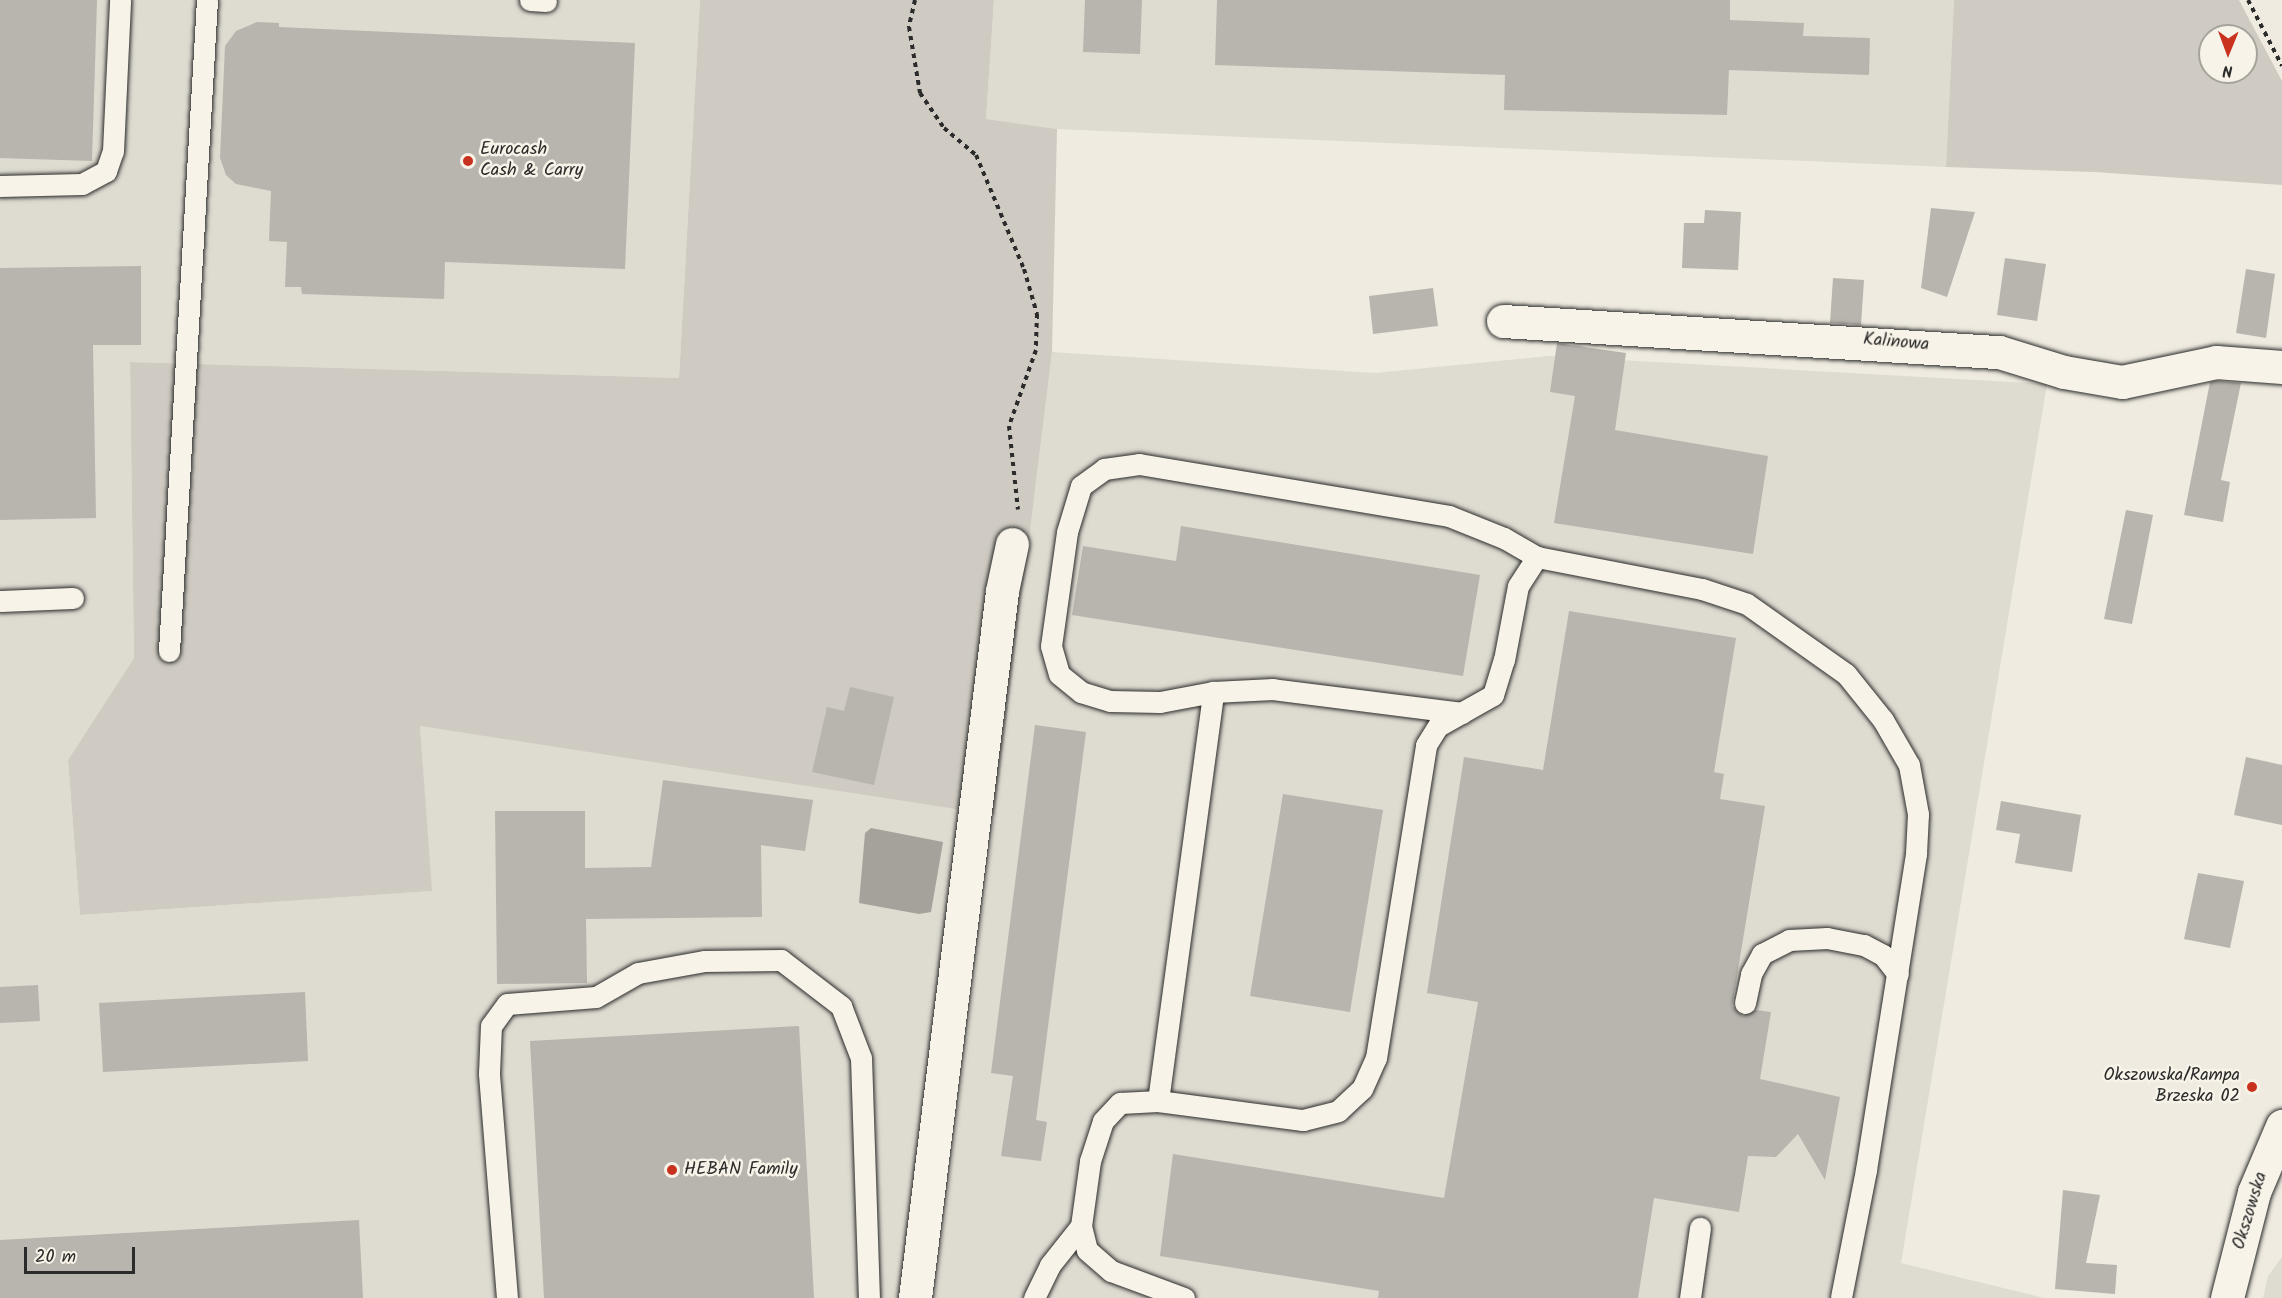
<!DOCTYPE html>
<style>
body{margin:0}
#map{position:relative;width:2282px;height:1298px;overflow:hidden;background:#efebe0;font-family:Kalam,sans-serif}
div>[style]{position:absolute}
.built>*{inset:0;background:#dedbd1}
.green>*{inset:0;background:#cfcbc2}
.water>*{inset:0;background:#a4a29a}
.building>*{inset:0;background:#b8b5ae}
.path>*{height:4px;margin-top:-2px;transform-origin:0;background:repeating-linear-gradient(90deg,#2b2b2b 0 4.5px,transparent 0 9px)}
.roads{filter:drop-shadow(0 0 2px #2b2b2b) drop-shadow(0 0 2px #2b2b2b)}
.lane>*{height:21px;margin:-10.5px;padding:0 10.5px;transform-origin:10.5px;border-radius:10.5px;background:#f7f3e8}
.street>*{height:33px;margin:-16.5px;padding:0 16.5px;transform-origin:16.5px;border-radius:16.5px;background:#f7f3e8}
.secondary>*{height:33px;margin:-16.5px;padding:0 16.5px;transform-origin:16.5px;border-radius:16.5px;background:#f7f3e8}
.dots>*{width:16px;height:16px;translate:-50% -50%;box-sizing:border-box;border:3px solid #f7f3e8;border-radius:50%}
span{translate:-50% -50%;white-space:nowrap;text-align:center;line-height:1.15;-webkit-text-stroke:5px #f7f3e8;paint-order:stroke}
.poi-label{font-size:18px;color:#2b2b2b}
.left{translate:0 -50%;text-align:left}
.right{translate:-100% -50%;text-align:right}
.street-label{font-size:18px;color:#2b2b2b}
.north{position:absolute;left:2198px;top:24px;width:60px;height:60px;box-sizing:border-box;background:#f7f3e8;border:2px solid #a5a39c;border-radius:50%;rotate:181deg;font-size:16px;font-weight:700;line-height:24px;text-align:center;color:#2b2b2b}
.north::after{content:'';display:block;margin:auto;width:21px;height:27px;background:#c8321e;clip-path:polygon(50% 0,100% 100%,50% 72%,0 100%)}
.scale{position:absolute;left:24px;top:1247px;width:111px;height:27px;box-sizing:border-box;border:3px solid #2b2b2b;border-top:0;padding-left:8px;font-size:18px;line-height:21px;white-space:nowrap;color:#2b2b2b;-webkit-text-stroke:4px #f7f3e8;paint-order:stroke}
</style>
<div id="map">
<div class="built">
<i style="clip-path:polygon(0 0,700px 0,679px 378px,130px 362px,134px 658px,68px 760px,80px 915px,431px 891px,420px 726px,966px 808px,906px 1298px,0 1298px)"></i>
<i style="clip-path:polygon(994px 0,1954px 0,1946px 167px,1057px 129px,986px 119px)"></i>
<i style="clip-path:polygon(1052px 352px,1375px 373px,1549px 356px,2047px 384px,1901px 1263px,2044px 1298px,935px 1298px)"></i>
<i style="clip-path:polygon(2282px 1257px,2282px 1298px,2263px 1298px,2268px 1276px)"></i>
</div>
<div class="green">
<i style="clip-path:polygon(700px 0,994px 0,986px 119px,1057px 129px,1052px 352px,995px 815px,420px 726px,432px 891px,80px 915px,68px 760px,134px 658px,130px 362px,679px 378px)"></i>
<i style="clip-path:polygon(evenodd,1954px 0,2239px 0,2282px 81px,2282px 185px,2095px 172px,1946px 167px,1954px 0,2210px 36px,2246px 36px,2246px 72px,2210px 72px,2210px 36px)"></i>
</div>
<div class="water">
<i style="clip-path:polygon(871px 828px,943px 842px,931px 912px,919px 914px,859px 903px,865px 833px)"></i>
</div>
<div class="building">
<i style="clip-path:polygon(0 0,97px 0,92px 161px,0 158px)"></i>
<i style="clip-path:polygon(1085px 0,1142px 0,1140px 54px,1083px 52px)"></i>
<i style="clip-path:polygon(1217px 0,1730px 0,1730px 20px,1804px 23px,1803px 36px,1870px 38px,1869px 75px,1729px 70px,1727px 115px,1504px 110px,1505px 75px,1215px 65px)"></i>
<i style="clip-path:polygon(257px 22px,279px 23px,279px 27px,635px 43px,625px 269px,445px 262px,444px 299px,302px 294px,301px 287px,285px 287px,287px 242px,269px 241px,271px 191px,236px 184px,226px 175px,220px 158px,225px 46px,236px 31px)"></i>
<i style="clip-path:polygon(1931px 208px,1975px 212px,1947px 297px,1921px 288px)"></i>
<i style="clip-path:polygon(1705px 210px,1741px 212px,1738px 270px,1682px 268px,1684px 223px,1704px 223px)"></i>
<i style="clip-path:polygon(2005px 258px,2046px 264px,2037px 321px,1997px 315px)"></i>
<i style="clip-path:polygon(141px 266px,141px 345px,93px 345px,96px 518px,0 520px,0 268px)"></i>
<i style="clip-path:polygon(2246px 269px,2275px 274px,2266px 338px,2236px 333px)"></i>
<i style="clip-path:polygon(1833px 278px,1864px 280px,1861px 325px,1830px 323px)"></i>
<i style="clip-path:polygon(1433px 288px,1438px 326px,1373px 334px,1369px 296px)"></i>
<i style="clip-path:polygon(1557px 343px,1626px 353px,1615px 430px,1768px 456px,1753px 554px,1554px 523px,1575px 396px,1550px 392px)"></i>
<i style="clip-path:polygon(2217px 381px,2241px 383px,2221px 480px,2230px 482px,2223px 522px,2184px 515px,2210px 382px)"></i>
<i style="clip-path:polygon(2126px 510px,2153px 515px,2132px 624px,2104px 619px)"></i>
<i style="clip-path:polygon(1181px 526px,1480px 575px,1463px 676px,1072px 615px,1083px 546px,1176px 561px)"></i>
<i style="clip-path:polygon(1569px 611px,1736px 638px,1714px 772px,1724px 774px,1720px 799px,1765px 806px,1732px 1006px,1743px 1016px,1756px 1010px,1771px 1012px,1760px 1079px,1840px 1097px,1825px 1180px,1798px 1134px,1776px 1157px,1748px 1156px,1739px 1212px,1654px 1198px,1638px 1298px,1378px 1298px,1379px 1291px,1160px 1256px,1173px 1154px,1444px 1198px,1478px 1002px,1427px 993px,1464px 757px,1543px 770px)"></i>
<i style="clip-path:polygon(850px 687px,894px 697px,874px 785px,812px 772px,827px 707px,844px 711px)"></i>
<i style="clip-path:polygon(1035px 725px,1086px 732px,1036px 1120px,1047px 1122px,1041px 1161px,1001px 1156px,1013px 1076px,991px 1073px)"></i>
<i style="clip-path:polygon(2246px 757px,2282px 765px,2282px 825px,2234px 815px)"></i>
<i style="clip-path:polygon(663px 780px,813px 800px,805px 851px,761px 845px,762px 917px,586px 919px,587px 983px,497px 984px,495px 811px,585px 811px,585px 868px,651px 867px)"></i>
<i style="clip-path:polygon(1283px 794px,1383px 810px,1350px 1012px,1250px 996px)"></i>
<i style="clip-path:polygon(2001px 801px,2081px 815px,2072px 872px,2015px 863px,2020px 834px,1996px 830px)"></i>
<i style="clip-path:polygon(2198px 873px,2244px 881px,2230px 948px,2184px 939px)"></i>
<i style="clip-path:polygon(38px 985px,40px 1021px,0 1023px,0 987px)"></i>
<i style="clip-path:polygon(305px 992px,308px 1061px,103px 1072px,99px 1003px)"></i>
<i style="clip-path:polygon(799px 1026px,814px 1298px,544px 1298px,530px 1041px)"></i>
<i style="clip-path:polygon(2063px 1190px,2100px 1195px,2086px 1263px,2117px 1265px,2115px 1294px,2055px 1289px)"></i>
<i style="clip-path:polygon(359px 1220px,363px 1298px,0 1298px,0 1240px)"></i>
</div>
<div class="path">
<i style="left:915px;top:0;width:28px;rotate:103deg"></i>
<i style="left:909px;top:27px;width:67px;rotate:80.5deg"></i>
<i style="left:920px;top:93px;width:42px;rotate:55.6deg"></i>
<i style="left:944px;top:128px;width:42px;rotate:40.2deg"></i>
<i style="left:976px;top:155px;width:124px;rotate:67.2deg"></i>
<i style="left:1024px;top:269px;width:47px;rotate:73.9deg"></i>
<i style="left:1037px;top:314px;width:36px;rotate:92deg"></i>
<i style="left:1036px;top:350px;width:81px;rotate:109.6deg"></i>
<i style="left:1009px;top:426px;width:84px;rotate:83.9deg"></i>
<i style="left:2248px;top:0;width:74px;rotate:62.7deg"></i>
</div>
<div class="roads">
<div class="lane">
<i style="left:530px;top:0;width:16px;rotate:4deg"></i>
<i style="left:0;top:186px;width:82px;rotate:-1.4deg"></i>
<i style="left:82px;top:184px;width:27px;rotate:-28deg"></i>
<i style="left:106px;top:171px;width:21px;rotate:-71deg"></i>
<i style="left:113px;top:151px;width:151px;rotate:-87.3deg"></i>
<i style="left:0;top:601px;width:73px;rotate:-2.4deg"></i>
<i style="left:169px;top:651px;width:652px;rotate:-86.66deg"></i>
<i style="left:1462px;top:713px;width:191px;rotate:-172.8deg"></i>
<i style="left:1273px;top:689px;width:60px;rotate:177.1deg"></i>
<i style="left:1213px;top:692px;width:54px;rotate:169.3deg"></i>
<i style="left:1160px;top:702px;width:50px;rotate:-178.9deg"></i>
<i style="left:1110px;top:701px;width:30px;rotate:-163deg"></i>
<i style="left:1081px;top:692px;width:28px;rotate:-141deg"></i>
<i style="left:1059px;top:674px;width:29px;rotate:-106deg"></i>
<i style="left:1051px;top:646px;width:115px;rotate:-82deg"></i>
<i style="left:1067px;top:532px;width:48px;rotate:-73.1deg"></i>
<i style="left:1081px;top:486px;width:29px;rotate:-36deg"></i>
<i style="left:1104px;top:469px;width:35px;rotate:-8deg"></i>
<i style="left:1139px;top:464px;width:314px;rotate:9.5deg"></i>
<i style="left:1449px;top:516px;width:59px;rotate:21.8deg"></i>
<i style="left:1504px;top:538px;width:38px;rotate:30deg"></i>
<i style="left:1745px;top:1003px;width:30px;rotate:-78deg"></i>
<i style="left:1751px;top:974px;width:23px;rotate:-61deg"></i>
<i style="left:1762px;top:954px;width:30px;rotate:-27deg"></i>
<i style="left:1789px;top:940px;width:38px;rotate:-3deg"></i>
<i style="left:1827px;top:938px;width:38px;rotate:11deg"></i>
<i style="left:1864px;top:945px;width:21px;rotate:28deg"></i>
<i style="left:1883px;top:955px;width:24px;rotate:52deg"></i>
<i style="left:1158px;top:1101px;width:413px;rotate:-82.3deg"></i>
<i style="left:507px;top:1298px;width:226px;rotate:-94.6deg"></i>
<i style="left:489px;top:1073px;width:47px;rotate:-87.6deg"></i>
<i style="left:491px;top:1026px;width:27px;rotate:-54deg"></i>
<i style="left:507px;top:1004px;width:89px;rotate:-4.5deg"></i>
<i style="left:596px;top:997px;width:48px;rotate:-29.7deg"></i>
<i style="left:638px;top:973px;width:68px;rotate:-10.2deg"></i>
<i style="left:705px;top:961px;width:76px;rotate:-0.8deg"></i>
<i style="left:781px;top:960px;width:76px;rotate:37.5deg"></i>
<i style="left:841px;top:1006px;width:56px;rotate:69deg"></i>
<i style="left:861px;top:1058px;width:240px;rotate:88.1deg"></i>
<i style="left:1034px;top:1298px;width:37px;rotate:-64deg"></i>
<i style="left:1050px;top:1265px;width:50px;rotate:-51.5deg"></i>
<i style="left:1184px;top:1298px;width:78px;rotate:-159.7deg"></i>
<i style="left:1111px;top:1271px;width:32px;rotate:-139deg"></i>
<i style="left:1087px;top:1250px;width:25px;rotate:-104deg"></i>
<i style="left:1081px;top:1226px;width:66px;rotate:-82.1deg"></i>
<i style="left:1090px;top:1161px;width:42px;rotate:-72deg"></i>
<i style="left:1103px;top:1121px;width:25px;rotate:-47deg"></i>
<i style="left:1120px;top:1103px;width:38px;rotate:-3deg"></i>
<i style="left:1158px;top:1101px;width:146px;rotate:7.5deg"></i>
<i style="left:1303px;top:1120px;width:36px;rotate:-14deg"></i>
<i style="left:1338px;top:1111px;width:33px;rotate:-43deg"></i>
<i style="left:1362px;top:1089px;width:34px;rotate:-66deg"></i>
<i style="left:1376px;top:1058px;width:317px;rotate:-80.9deg"></i>
<i style="left:1426px;top:745px;width:22px;rotate:-58deg"></i>
<i style="left:1438px;top:726px;width:63px;rotate:-29.4deg"></i>
<i style="left:1493px;top:695px;width:37px;rotate:-73deg"></i>
<i style="left:1504px;top:660px;width:75px;rotate:-79.3deg"></i>
<i style="left:1518px;top:586px;width:35px;rotate:-57deg"></i>
<i style="left:1537px;top:557px;width:168px;rotate:11deg"></i>
<i style="left:1702px;top:589px;width:47px;rotate:18.4deg"></i>
<i style="left:1747px;top:604px;width:121px;rotate:35.3deg"></i>
<i style="left:1846px;top:674px;width:59px;rotate:51.2deg"></i>
<i style="left:1883px;top:720px;width:52px;rotate:60deg"></i>
<i style="left:1909px;top:765px;width:50px;rotate:79.6deg"></i>
<i style="left:1918px;top:814px;width:40px;rotate:92.9deg"></i>
<i style="left:1916px;top:854px;width:320px;rotate:99deg"></i>
<i style="left:1866px;top:1170px;width:130px;rotate:101.1deg"></i>
<i style="left:1690px;top:1298px;width:71px;rotate:-81.9deg"></i>
</div>
<div class="street">
<i style="left:1503px;top:321px;width:497px;rotate:3.6deg"></i>
<i style="left:1999px;top:352px;width:68px;rotate:17.1deg"></i>
<i style="left:2064px;top:372px;width:59px;rotate:9.8deg"></i>
<i style="left:2122px;top:382px;width:96px;rotate:-12deg"></i>
<i style="left:2216px;top:362px;width:66px;rotate:4.3deg"></i>
<i style="left:915px;top:1298px;width:712px;rotate:-82.98deg"></i>
<i style="left:1002px;top:591px;width:48px;rotate:-78deg"></i>
</div>
<div class="secondary">
<i style="left:2227px;top:1298px;width:109px;rotate:-75.7deg"></i>
<i style="left:2254px;top:1192px;width:72px;rotate:-67deg"></i>
</div>
</div>
<div class="dots">
<i style="left:468px;top:161px;background:#c8321e"></i>
<i style="left:2252px;top:1087px;background:#c8321e"></i>
<i style="left:672px;top:1170px;background:#c8321e"></i>
</div>
<div class="poi-label">
<span class="left" style="left:480px;top:161px">Eurocash<br>Cash &amp; Carry</span>
<span class="right" style="left:2240px;top:1087px">Okszowska/Rampa<br>Brzeska 02</span>
<span class="left" style="left:684px;top:1170px">HEBAN Family</span>
</div>
<div class="street-label">
<span style="left:1896px;top:343px;rotate:5deg">Kalinowa</span>
<span style="left:2251px;top:1211px;rotate:-73deg">Okszowska</span>
</div>
<div class="north">N</div>
<div class="scale">20 m</div>
</div>
